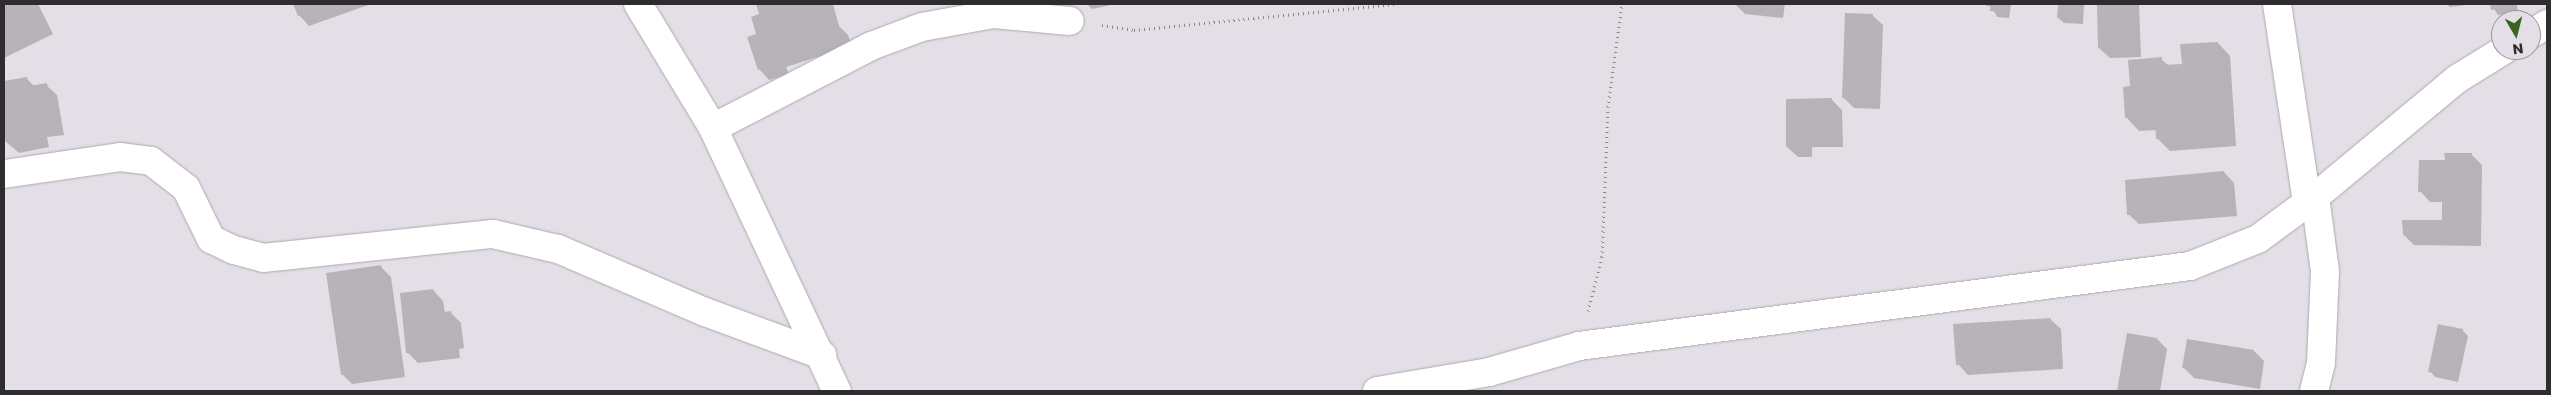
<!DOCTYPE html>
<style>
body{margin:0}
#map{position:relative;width:2551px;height:395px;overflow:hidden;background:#e4dfe6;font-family:Poppins,sans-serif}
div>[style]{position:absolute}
.shadow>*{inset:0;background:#0003}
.building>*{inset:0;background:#b7b3b9}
.path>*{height:3px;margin-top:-1.5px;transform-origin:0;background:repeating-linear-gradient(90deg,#8a878b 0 1px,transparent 0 5px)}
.roads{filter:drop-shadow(0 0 1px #ada8af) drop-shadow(0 0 1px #ada8af)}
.street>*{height:28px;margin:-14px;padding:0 14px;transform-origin:14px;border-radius:14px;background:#fff}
span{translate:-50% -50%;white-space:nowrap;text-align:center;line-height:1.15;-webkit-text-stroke:4px #e4dfe6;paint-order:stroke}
.frame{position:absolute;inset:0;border:5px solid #2e2c2e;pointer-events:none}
.north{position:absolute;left:2491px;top:10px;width:50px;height:50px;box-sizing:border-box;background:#e4dfe6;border:1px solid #9b979c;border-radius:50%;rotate:172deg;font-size:14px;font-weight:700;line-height:20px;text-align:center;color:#2e2c2e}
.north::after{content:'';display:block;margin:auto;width:18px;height:22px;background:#3b6420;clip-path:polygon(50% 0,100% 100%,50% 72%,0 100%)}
</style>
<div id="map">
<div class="shadow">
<i style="clip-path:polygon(4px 4px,38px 4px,53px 34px,4px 58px)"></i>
<i style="clip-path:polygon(295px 4px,371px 4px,309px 26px,299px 15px)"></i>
<i style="clip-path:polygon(757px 4px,833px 4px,839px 26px,848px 35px,852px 46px,786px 67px,789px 74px,769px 80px,759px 69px,761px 15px)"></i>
<i style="clip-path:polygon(1087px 4px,1116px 4px,1092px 9px)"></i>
<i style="clip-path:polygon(1735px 4px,1785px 4px,1783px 18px,1745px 14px)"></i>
<i style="clip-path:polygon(1981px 4px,2011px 4px,2009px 18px,1997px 17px,1992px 7px)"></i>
<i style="clip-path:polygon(2059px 4px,2084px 4px,2083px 24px,2064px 23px,2058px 18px)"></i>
<i style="clip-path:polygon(2098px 4px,2139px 4px,2141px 57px,2110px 58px,2099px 48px)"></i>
<i style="clip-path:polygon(2447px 4px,2474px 4px,2450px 7px)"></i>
<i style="clip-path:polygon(2491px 4px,2517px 4px,2518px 12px,2498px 15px)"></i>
<i style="clip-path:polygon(1872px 15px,1883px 25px,1880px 109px,1854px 108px,1843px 97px)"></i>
<i style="clip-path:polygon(2218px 43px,2230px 56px,2236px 146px,2170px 151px,2157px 138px,2157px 130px,2139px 131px,2127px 118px,2131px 87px,2161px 59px,2169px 66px,2183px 65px)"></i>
<i style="clip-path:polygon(26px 78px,35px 87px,46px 85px,57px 95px,64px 135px,47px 137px,49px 147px,19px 153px,4px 140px,4px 82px)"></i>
<i style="clip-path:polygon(1831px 99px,1842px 110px,1843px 147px,1812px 147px,1812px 157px,1798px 157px,1787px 147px)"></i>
<i style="clip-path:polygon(2471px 154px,2482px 165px,2481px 246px,2414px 245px,2404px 235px,2443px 221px,2443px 202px,2430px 202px,2420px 191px,2446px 161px)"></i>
<i style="clip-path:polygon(2224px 172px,2234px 183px,2237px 216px,2139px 224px,2128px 214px)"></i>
<i style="clip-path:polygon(381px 267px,391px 277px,405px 377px,352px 384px,342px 374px)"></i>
<i style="clip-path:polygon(433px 290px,443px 301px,445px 313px,451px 313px,461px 323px,464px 348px,459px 349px,460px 358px,418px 363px,407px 352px)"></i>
<i style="clip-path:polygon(2050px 319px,2061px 329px,2063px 369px,1968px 375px,1958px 364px)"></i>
<i style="clip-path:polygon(2462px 330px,2468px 336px,2458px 382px,2435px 377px,2430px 371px)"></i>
<i style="clip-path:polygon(2128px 334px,2157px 339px,2167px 349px,2160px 391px,2118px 391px)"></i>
<i style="clip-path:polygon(2254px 351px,2264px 361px,2260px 389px,2194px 378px,2184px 368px)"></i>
</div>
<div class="building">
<i style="clip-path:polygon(4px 4px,34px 4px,43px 24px,4px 43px)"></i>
<i style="clip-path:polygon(293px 4px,331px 4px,298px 16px)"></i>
<i style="clip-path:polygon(756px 4px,825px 4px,832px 25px,838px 23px,842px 35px,777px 56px,779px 63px,758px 70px,747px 37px,756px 34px,751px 17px,759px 14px)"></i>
<i style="clip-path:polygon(1742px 4px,1774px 4px,1773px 9px)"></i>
<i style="clip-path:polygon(1991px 4px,2005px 4px,2004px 13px,1990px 11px)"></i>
<i style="clip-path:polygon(2058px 4px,2078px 4px,2077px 19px,2057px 18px)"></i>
<i style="clip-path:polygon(2097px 4px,2130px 4px,2131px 47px,2098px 48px)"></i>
<i style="clip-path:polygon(2490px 4px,2512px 4px,2513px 7px,2491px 10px)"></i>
<i style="clip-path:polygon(1845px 13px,1873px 14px,1870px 99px,1842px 98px)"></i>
<i style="clip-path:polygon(2218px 42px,2224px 133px,2156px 139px,2155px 116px,2125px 118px,2123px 87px,2130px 86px,2128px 60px,2162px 57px,2162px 65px,2182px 64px,2180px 44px)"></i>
<i style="clip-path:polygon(27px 77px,29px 86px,47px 83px,54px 125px,37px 127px,39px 137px,7px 143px,4px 133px,4px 81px)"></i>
<i style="clip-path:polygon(1832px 98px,1833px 137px,1802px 137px,1802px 148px,1786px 147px,1786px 99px)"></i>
<i style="clip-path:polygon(2444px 153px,2472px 153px,2471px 236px,2403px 235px,2402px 220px,2442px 220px,2442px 192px,2418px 192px,2419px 160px,2445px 160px)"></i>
<i style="clip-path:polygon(2224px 171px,2227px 206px,2127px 215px,2125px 180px)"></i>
<i style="clip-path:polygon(381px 265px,396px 367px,341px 375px,326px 273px)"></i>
<i style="clip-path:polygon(433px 289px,436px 313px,451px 311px,455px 338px,449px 339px,450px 348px,406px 353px,400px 293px)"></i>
<i style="clip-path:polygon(2051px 318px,2053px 359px,1956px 365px,1953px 324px)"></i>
<i style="clip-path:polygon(2438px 324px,2463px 329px,2453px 377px,2428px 372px)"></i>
<i style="clip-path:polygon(2127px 333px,2157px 338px,2148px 391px,2117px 391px)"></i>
<i style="clip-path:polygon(2187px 339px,2254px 350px,2250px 379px,2182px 368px)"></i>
</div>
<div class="path">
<i style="left:1102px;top:25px;width:32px;rotate:9deg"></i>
<i style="left:1134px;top:30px;width:262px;rotate:-5.7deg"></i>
<i style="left:1588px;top:311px;width:56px;rotate:-75.5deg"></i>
<i style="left:1602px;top:257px;width:150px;rotate:-87.7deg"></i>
<i style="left:1608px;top:107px;width:104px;rotate:-82.3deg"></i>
</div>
<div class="roads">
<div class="street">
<i style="left:638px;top:4px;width:145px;rotate:58.8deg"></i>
<i style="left:713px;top:128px;width:291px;rotate:64.8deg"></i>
<i style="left:2277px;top:4px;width:201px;rotate:81.4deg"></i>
<i style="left:2531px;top:34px;width:19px;rotate:-32deg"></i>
<i style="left:713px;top:128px;width:178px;rotate:-27.4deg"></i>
<i style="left:871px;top:46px;width:54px;rotate:-20.4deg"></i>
<i style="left:922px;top:27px;width:73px;rotate:-10.2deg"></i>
<i style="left:994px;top:14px;width:76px;rotate:5.3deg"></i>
<i style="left:4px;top:174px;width:117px;rotate:-8.3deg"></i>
<i style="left:120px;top:157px;width:31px;rotate:7deg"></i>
<i style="left:151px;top:161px;width:44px;rotate:37.6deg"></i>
<i style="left:186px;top:188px;width:57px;rotate:63.9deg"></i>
<i style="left:211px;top:239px;width:25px;rotate:26deg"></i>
<i style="left:234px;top:250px;width:30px;rotate:15deg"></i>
<i style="left:263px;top:258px;width:231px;rotate:-6deg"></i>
<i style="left:493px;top:234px;width:67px;rotate:13deg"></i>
<i style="left:558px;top:249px;width:160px;rotate:23.2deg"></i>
<i style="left:705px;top:312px;width:125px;rotate:20.2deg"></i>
<i style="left:1377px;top:391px;width:114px;rotate:-9.6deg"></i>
<i style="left:1489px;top:372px;width:94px;rotate:-16.1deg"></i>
<i style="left:1579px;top:346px;width:616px;rotate:-7.46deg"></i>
<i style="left:2190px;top:266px;width:73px;rotate:-21.7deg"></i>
<i style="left:2258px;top:239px;width:71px;rotate:-36.4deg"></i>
<i style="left:2315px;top:197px;width:185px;rotate:-39.7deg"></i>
<i style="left:2457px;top:79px;width:55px;rotate:-31.7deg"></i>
<i style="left:2314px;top:391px;width:29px;rotate:-76deg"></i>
<i style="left:2321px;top:363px;width:92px;rotate:-87.5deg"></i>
<i style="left:2325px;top:271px;width:75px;rotate:-97.7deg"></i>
</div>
</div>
<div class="frame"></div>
<div class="north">N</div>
</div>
